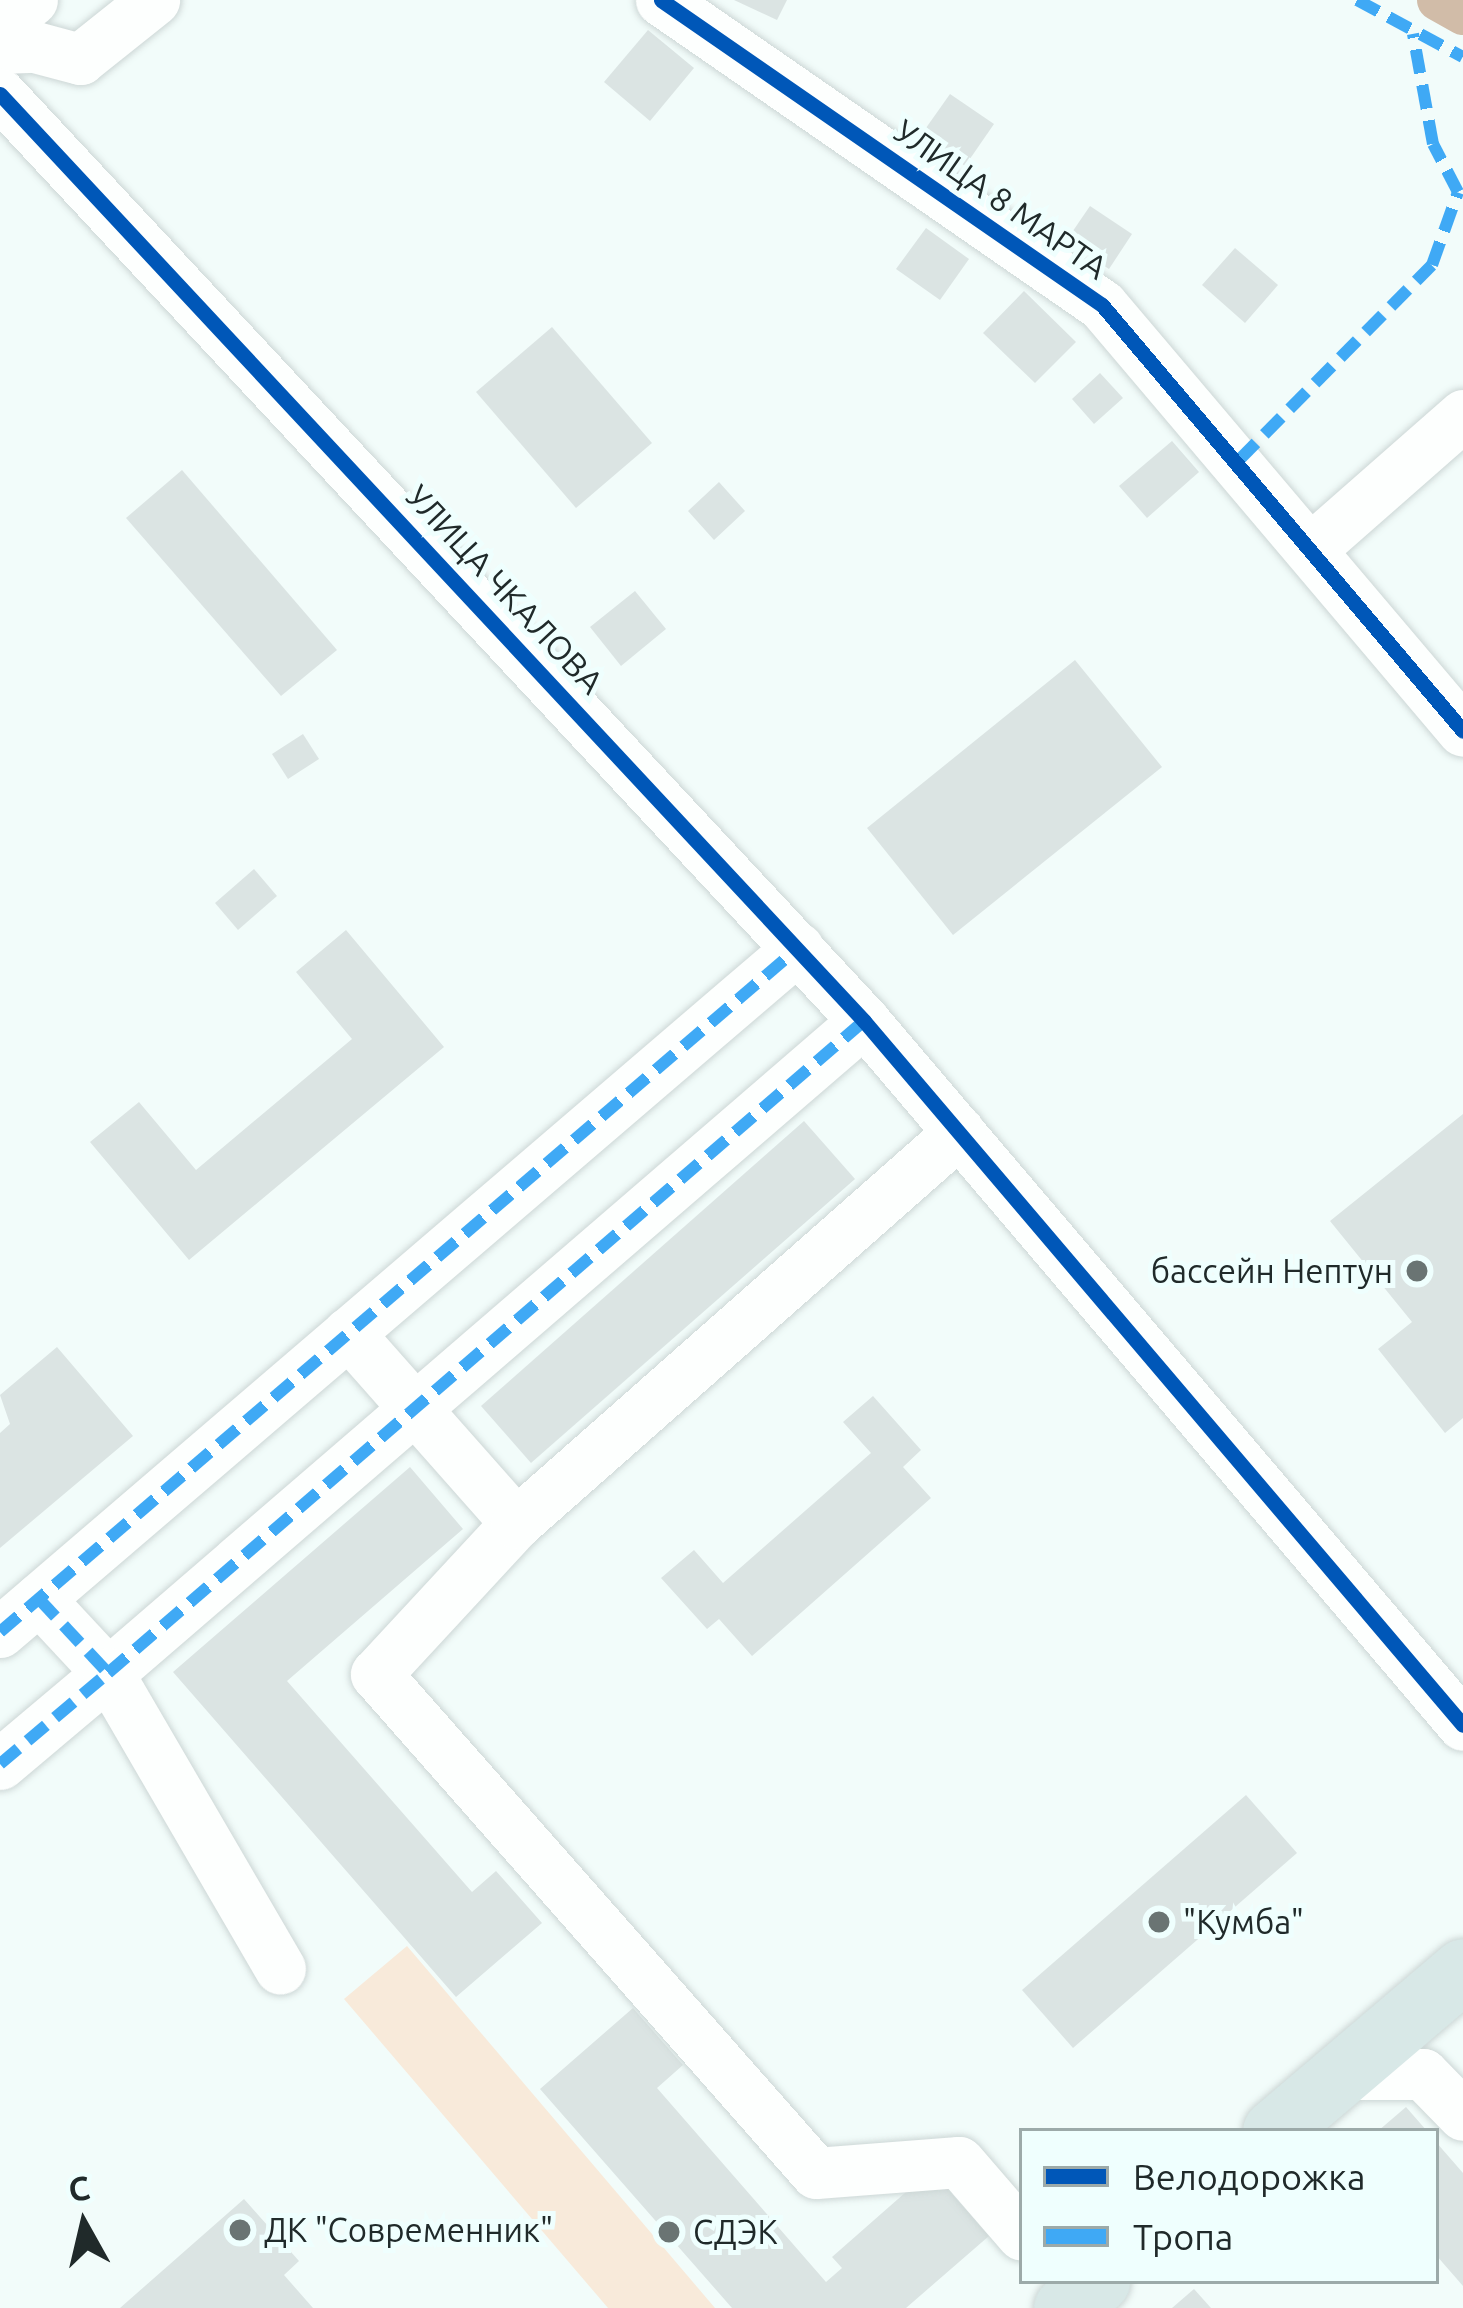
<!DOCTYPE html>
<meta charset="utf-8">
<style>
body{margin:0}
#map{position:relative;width:1463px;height:2308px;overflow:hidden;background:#f2fcfa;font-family:Ubuntu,sans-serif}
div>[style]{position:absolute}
.green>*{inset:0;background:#f8eada}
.canal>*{height:42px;margin:-21px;padding:0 21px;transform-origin:21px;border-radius:21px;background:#d1bca8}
.building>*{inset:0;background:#dbe4e3}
.roads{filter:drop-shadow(0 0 3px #cdd7d6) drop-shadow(0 0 3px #cdd7d6)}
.minor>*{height:51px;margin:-25.5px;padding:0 25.5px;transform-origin:25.5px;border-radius:25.5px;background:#fdfffe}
.major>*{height:63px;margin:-31.5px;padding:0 31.5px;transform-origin:31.5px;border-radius:31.5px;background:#d8e8e7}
.quiet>*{height:12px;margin-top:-6px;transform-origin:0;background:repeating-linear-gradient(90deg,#3fa9f5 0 24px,transparent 0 36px)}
.cycleway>*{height:15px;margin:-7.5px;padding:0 7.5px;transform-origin:7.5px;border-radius:7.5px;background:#0057b8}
.dots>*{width:33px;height:33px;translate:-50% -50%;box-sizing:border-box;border:6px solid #effffe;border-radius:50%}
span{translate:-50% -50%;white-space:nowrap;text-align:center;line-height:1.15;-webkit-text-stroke:10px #effffe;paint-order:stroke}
.street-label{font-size:33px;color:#202a2a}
.poi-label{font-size:33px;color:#202a2a}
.right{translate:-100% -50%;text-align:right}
.left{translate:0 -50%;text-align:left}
.legend{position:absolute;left:1019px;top:2128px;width:420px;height:156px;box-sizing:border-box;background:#effffe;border:3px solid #9caaa9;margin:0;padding:15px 21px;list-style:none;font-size:36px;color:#202a2a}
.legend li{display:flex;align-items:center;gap:24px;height:60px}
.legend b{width:60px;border:3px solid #9caaa9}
.north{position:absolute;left:24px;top:2164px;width:120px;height:120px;-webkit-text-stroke:9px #effffe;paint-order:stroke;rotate:352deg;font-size:33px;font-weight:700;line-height:48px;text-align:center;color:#202a2a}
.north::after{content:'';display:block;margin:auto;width:42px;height:54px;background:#202a2a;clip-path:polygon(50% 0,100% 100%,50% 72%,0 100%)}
</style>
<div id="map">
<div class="green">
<i style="clip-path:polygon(407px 1946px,715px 2308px,608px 2308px,344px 1999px)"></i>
</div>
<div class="canal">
<i style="left:1438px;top:0;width:29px;rotate:29deg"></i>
</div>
<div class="building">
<i style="clip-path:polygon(734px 0,787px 0,777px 20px)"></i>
<i style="clip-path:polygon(648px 30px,694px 68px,650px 121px,604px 82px)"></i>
<i style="clip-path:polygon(950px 94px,994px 124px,965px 166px,921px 135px)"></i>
<i style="clip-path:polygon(1090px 206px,1132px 234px,1109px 269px,1066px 241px)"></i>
<i style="clip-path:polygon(926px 228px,969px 259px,940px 300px,896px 269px)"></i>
<i style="clip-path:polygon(1235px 248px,1278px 285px,1245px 323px,1202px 285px)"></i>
<i style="clip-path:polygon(1024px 291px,1076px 342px,1035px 383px,983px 333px)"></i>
<i style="clip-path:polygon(552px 327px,652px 443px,576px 508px,476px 392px)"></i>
<i style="clip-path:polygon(1100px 373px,1123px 398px,1094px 424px,1072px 399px)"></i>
<i style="clip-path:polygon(1172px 441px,1199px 472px,1147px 518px,1119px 486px)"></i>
<i style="clip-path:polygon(182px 470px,337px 650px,281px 696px,126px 518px)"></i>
<i style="clip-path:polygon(719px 482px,745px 511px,714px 540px,688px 511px)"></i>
<i style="clip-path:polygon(635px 591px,666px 629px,621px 666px,590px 627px)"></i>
<i style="clip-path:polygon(1075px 660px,1162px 767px,953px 935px,867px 828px)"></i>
<i style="clip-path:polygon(303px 734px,319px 759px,288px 779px,272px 754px)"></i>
<i style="clip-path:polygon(254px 869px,277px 896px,238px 930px,215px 903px)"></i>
<i style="clip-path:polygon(346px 930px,444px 1047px,189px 1260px,90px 1142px,139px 1102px,196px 1170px,352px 1039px,296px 972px)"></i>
<i style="clip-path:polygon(1463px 1114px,1463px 1418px,1445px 1433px,1378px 1349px,1412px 1322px,1330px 1221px)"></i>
<i style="clip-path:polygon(804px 1121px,855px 1179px,531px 1463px,481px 1406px)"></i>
<i style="clip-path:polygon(57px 1347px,133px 1436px,0 1548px,0 1433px,10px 1424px,0 1395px)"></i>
<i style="clip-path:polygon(873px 1396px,921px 1450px,903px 1467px,931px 1498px,752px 1656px,719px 1619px,707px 1629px,661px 1578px,694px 1550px,723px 1583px,871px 1453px,843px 1422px)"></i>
<i style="clip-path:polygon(410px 1467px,463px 1529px,287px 1681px,472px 1892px,496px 1871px,542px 1923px,456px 1997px,173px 1672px)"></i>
<i style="clip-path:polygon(1246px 1795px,1297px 1853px,1073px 2048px,1022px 1990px)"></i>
<i style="clip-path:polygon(633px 2008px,683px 2065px,657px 2088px,826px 2282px,842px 2268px,832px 2257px,931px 2170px,989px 2236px,906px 2308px,732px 2308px,540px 2089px)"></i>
<i style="clip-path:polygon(1406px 2107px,1427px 2131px,1378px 2131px)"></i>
<i style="clip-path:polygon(1436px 2142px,1463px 2173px,1463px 2286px,1436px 2255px)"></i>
<i style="clip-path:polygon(244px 2199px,299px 2261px,284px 2275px,313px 2308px,120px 2308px)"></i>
<i style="clip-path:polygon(1194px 2289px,1211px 2308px,1172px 2308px)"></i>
</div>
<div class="roads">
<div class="minor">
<i style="left:661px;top:0;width:536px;rotate:34.67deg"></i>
<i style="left:1102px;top:305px;width:558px;rotate:49.72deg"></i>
<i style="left:0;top:24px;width:40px;rotate:-37deg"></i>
<i style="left:0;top:48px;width:35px;rotate:-2deg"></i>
<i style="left:35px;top:47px;width:47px;rotate:14.9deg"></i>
<i style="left:80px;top:59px;width:95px;rotate:-38.6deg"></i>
<i style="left:0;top:94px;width:1267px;rotate:47.01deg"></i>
<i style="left:864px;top:1021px;width:924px;rotate:49.61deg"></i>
<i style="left:1313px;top:547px;width:200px;rotate:-41.3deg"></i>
<i style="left:348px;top:1333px;width:254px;rotate:48.5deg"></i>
<i style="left:516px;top:1523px;width:206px;rotate:132.8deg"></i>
<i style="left:376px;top:1674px;width:665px;rotate:48.6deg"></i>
<i style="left:816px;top:2173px;width:143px;rotate:-4.4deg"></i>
<i style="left:959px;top:2162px;width:96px;rotate:49.2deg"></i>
<i style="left:516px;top:1523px;width:591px;rotate:-41.43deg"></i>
<i style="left:39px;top:1599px;width:101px;rotate:47deg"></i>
<i style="left:108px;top:1673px;width:998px;rotate:-40.78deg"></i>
<i style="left:0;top:1632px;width:1051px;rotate:-40.6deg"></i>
<i style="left:0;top:1764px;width:141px;rotate:-40.1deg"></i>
<i style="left:108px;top:1673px;width:342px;rotate:59.8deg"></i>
<i style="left:1340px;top:2074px;width:83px"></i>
<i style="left:1423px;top:2074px;width:57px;rotate:45.7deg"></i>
</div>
<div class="major">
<i style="left:1274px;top:2131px;width:248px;rotate:-40.4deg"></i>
<i style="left:1065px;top:2308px;width:43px;rotate:-39.3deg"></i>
</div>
</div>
<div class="quiet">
<i style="left:1357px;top:0;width:120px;rotate:28.3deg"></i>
<i style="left:1239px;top:460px;width:274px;rotate:-45.3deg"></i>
<i style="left:1432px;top:265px;width:77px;rotate:-70.4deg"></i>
<i style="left:1458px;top:192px;width:54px;rotate:-117.5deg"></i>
<i style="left:1433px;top:144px;width:112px;rotate:-100.3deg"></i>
<i style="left:39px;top:1599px;width:101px;rotate:47deg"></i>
<i style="left:108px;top:1673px;width:998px;rotate:-40.78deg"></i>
<i style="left:0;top:1632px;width:1051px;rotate:-40.6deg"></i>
<i style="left:0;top:1764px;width:141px;rotate:-40.1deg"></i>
</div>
<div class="cycleway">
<i style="left:661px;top:0;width:536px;rotate:34.67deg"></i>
<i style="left:1102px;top:305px;width:558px;rotate:49.72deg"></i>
<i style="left:0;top:94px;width:1267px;rotate:47.01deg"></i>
<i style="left:864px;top:1021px;width:924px;rotate:49.61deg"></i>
</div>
<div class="dots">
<i style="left:1417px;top:1271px;background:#6a7473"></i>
<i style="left:1159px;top:1922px;background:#6a7473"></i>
<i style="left:240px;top:2230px;background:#6a7473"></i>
<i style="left:669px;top:2232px;background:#6a7473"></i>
</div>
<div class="street-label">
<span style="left:1001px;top:199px;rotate:35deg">УЛИЦА 8 МАРТА</span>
<span style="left:505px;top:589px;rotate:47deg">УЛИЦА ЧКАЛОВА</span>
</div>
<div class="poi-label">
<span class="right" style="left:1393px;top:1271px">бассейн Нептун</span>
<span class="left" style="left:1183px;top:1922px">"Кумба"</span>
<span class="left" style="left:264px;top:2230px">ДК "Современник"</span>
<span class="left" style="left:693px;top:2232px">СДЭК</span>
</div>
<ul class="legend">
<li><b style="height:15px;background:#0057b8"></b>Велодорожка</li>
<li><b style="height:15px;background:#3fa9f5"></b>Тропа</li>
</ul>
<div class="north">С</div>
</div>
